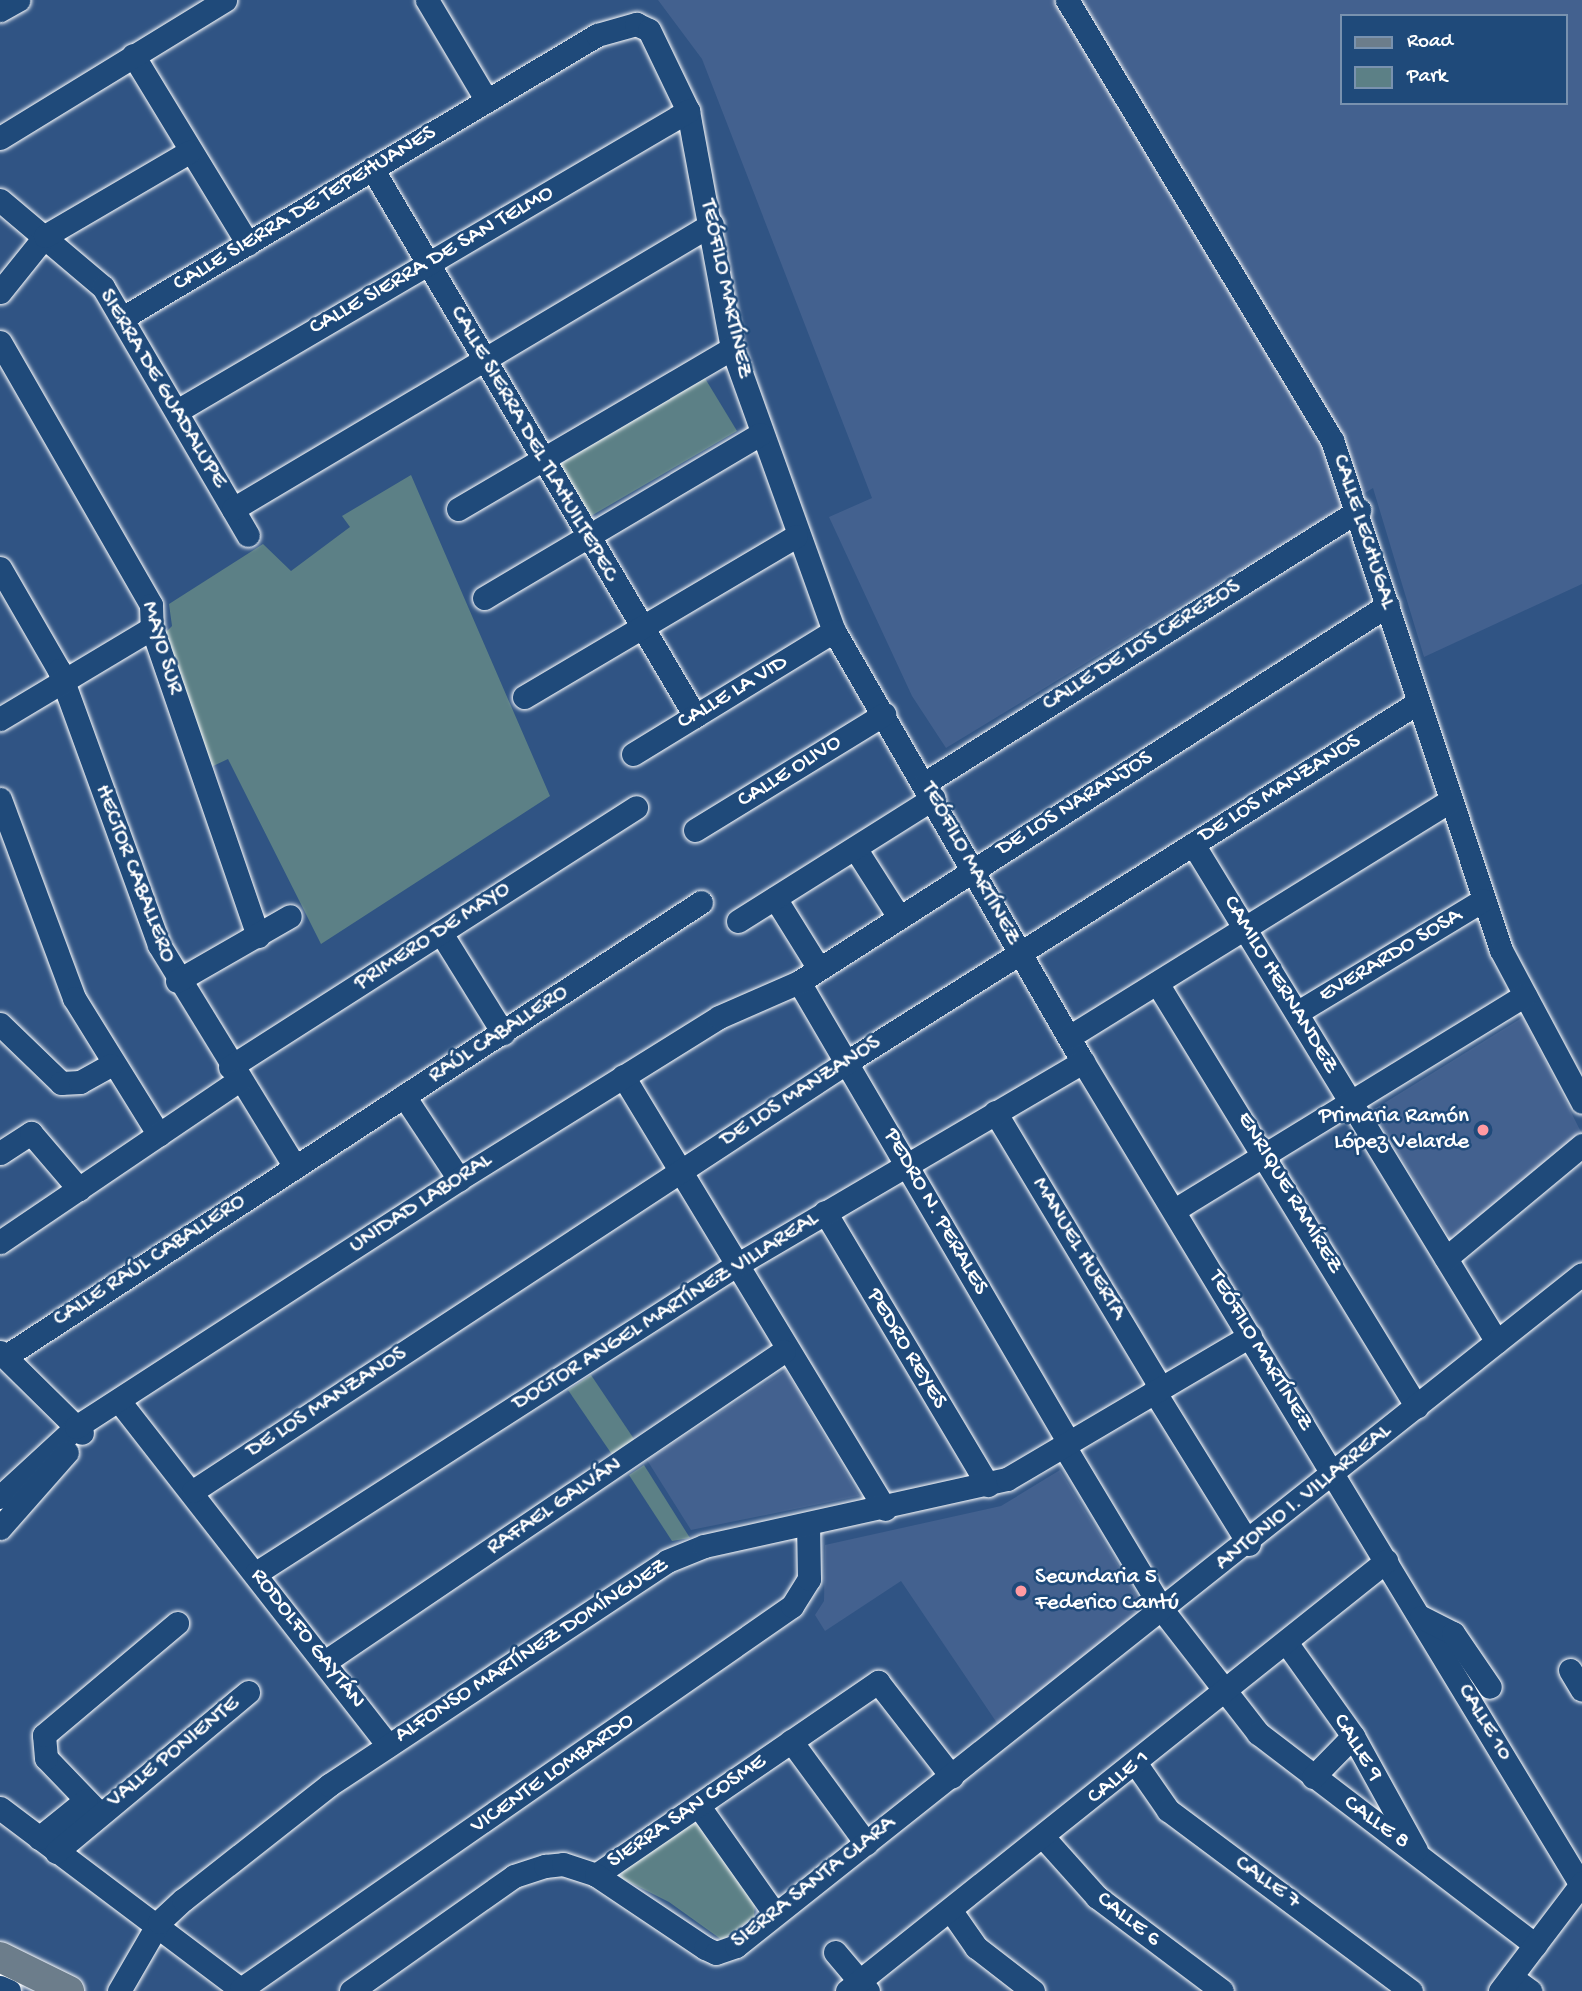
<!DOCTYPE html>
<meta charset="utf-8">
<style>
body{margin:0}
#map{position:relative;width:1582px;height:1991px;overflow:hidden;background:#305484;font-family:"Gochi Hand",sans-serif}
div>[style]{position:absolute}
.built>*{inset:0;background:#43618f}
.green>*{inset:0;background:#5c8086}
.roads{filter:drop-shadow(0 0 2px #fff) drop-shadow(0 0 2px #fff)}
.minor>*{height:23px;margin:-11.5px;padding:0 11.5px;transform-origin:11.5px;border-radius:11.5px;background:#1f4a7a}
.major>*{height:30px;margin:-15px;padding:0 15px;transform-origin:15px;border-radius:15px;background:#6c7d8b}
.dots>*{width:19px;height:19px;translate:-50% -50%;box-sizing:border-box;border:4px solid #1f4a7a;border-radius:50%}
span{translate:-50% -50%;white-space:nowrap;text-align:center;line-height:1.15;-webkit-text-stroke:5px #1f4a7a;paint-order:stroke}
.street-label{font-size:23px;color:#fff}
.poi-label{font-size:23px;color:#fff}
.right{translate:-100% -50%;text-align:right}
.left{translate:0 -50%;text-align:left}
.legend{position:absolute;left:1340px;top:14px;width:228px;height:91px;box-sizing:border-box;background:#1f4a7a;border:2px solid #7992af;margin:0;padding:9px 12px;list-style:none;font-size:21px;color:#fff}
.legend li{display:flex;align-items:center;gap:14px;height:35px}
.legend b{width:35px;border:2px solid #7992af}
</style>
<div id="map">
<div class="built">
<i style="clip-path:polygon(evenodd,658px 0,1582px 0,1582px 584px,1424px 657px,1373px 488px,946px 748px,912px 696px,829px 517px,872px 498px,702px 59px,658px 0,1342px 16px,1566px 16px,1566px 103px,1342px 103px,1342px 16px)"></i>
<i style="clip-path:polygon(1523px 1017px,1582px 1134px,1451px 1240px,1373px 1110px)"></i>
<i style="clip-path:polygon(786px 1370px,859px 1496px,691px 1530px,647px 1460px)"></i>
<i style="clip-path:polygon(1060px 1470px,1144px 1608px,999px 1726px,901px 1581px,825px 1631px,815px 1615px,824px 1601px,825px 1545px,1001px 1506px)"></i>
</div>
<div class="green">
<i style="clip-path:polygon(703px 375px,737px 431px,591px 516px,557px 466px)"></i>
<i style="clip-path:polygon(411px 475px,550px 796px,321px 944px,228px 759px,211px 767px,162px 636px,172px 626px,169px 604px,263px 544px,291px 571px,350px 527px,342px 516px)"></i>
<i style="clip-path:polygon(591px 1375px,636px 1442px,613px 1456px,568px 1390px)"></i>
<i style="clip-path:polygon(644px 1465px,690px 1538px,672px 1541px,629px 1475px)"></i>
<i style="clip-path:polygon(690px 1822px,698px 1825px,755px 1904px,754px 1917px,722px 1940px,669px 1902px,621px 1878px,622px 1868px)"></i>
</div>
<div class="roads">
<div class="minor">
<i style="left:427px;top:0;width:117px;rotate:59.3deg"></i>
<i style="left:1067px;top:0;width:514px;rotate:58.94deg"></i>
<i style="left:1332px;top:440px;width:537px;rotate:71.67deg"></i>
<i style="left:1501px;top:950px;width:172px;rotate:61.9deg"></i>
<i style="left:0;top:10px;width:21px;rotate:-29deg"></i>
<i style="left:133px;top:55px;width:221px;rotate:58.7deg"></i>
<i style="left:0;top:138px;width:264px;rotate:-31.5deg"></i>
<i style="left:373px;top:170px;width:634px;rotate:59.47deg"></i>
<i style="left:0;top:200px;width:135px;rotate:40.2deg"></i>
<i style="left:103px;top:287px;width:287px;rotate:59.7deg"></i>
<i style="left:0;top:292px;width:72px;rotate:-51.2deg"></i>
<i style="left:45px;top:236px;width:167px;rotate:-30.3deg"></i>
<i style="left:124px;top:317px;width:551px;rotate:-30.8deg"></i>
<i style="left:597px;top:35px;width:41px;rotate:-15.8deg"></i>
<i style="left:636px;top:24px;width:14px;rotate:25deg"></i>
<i style="left:649px;top:30px;width:90px;rotate:64.3deg"></i>
<i style="left:688px;top:111px;width:241px;rotate:79.5deg"></i>
<i style="left:732px;top:348px;width:301px;rotate:70.2deg"></i>
<i style="left:834px;top:631px;width:498px;rotate:60deg"></i>
<i style="left:1083px;top:1062px;width:962px;rotate:58.82deg"></i>
<i style="left:0;top:342px;width:303px;rotate:60.1deg"></i>
<i style="left:151px;top:605px;width:23px;rotate:88deg"></i>
<i style="left:152px;top:628px;width:326px;rotate:71deg"></i>
<i style="left:177px;top:411px;width:593px;rotate:-30.42deg"></i>
<i style="left:233px;top:509px;width:557px;rotate:-30.75deg"></i>
<i style="left:458px;top:509px;width:318px;rotate:-30.4deg"></i>
<i style="left:0;top:568px;width:118px;rotate:60deg"></i>
<i style="left:59px;top:670px;width:293px;rotate:70deg"></i>
<i style="left:159px;top:945px;width:260px;rotate:58.5deg"></i>
<i style="left:484px;top:598px;width:321px;rotate:-30.7deg"></i>
<i style="left:524px;top:697px;width:316px;rotate:-30.6deg"></i>
<i style="left:0;top:719px;width:177px;rotate:-30.9deg"></i>
<i style="left:633px;top:754px;width:236px;rotate:-31.5deg"></i>
<i style="left:925px;top:783px;width:513px;rotate:-32.17deg"></i>
<i style="left:0;top:799px;width:212px;rotate:69.6deg"></i>
<i style="left:74px;top:998px;width:161px;rotate:58.2deg"></i>
<i style="left:695px;top:830px;width:222px;rotate:-31.5deg"></i>
<i style="left:1193px;top:844px;width:583px;rotate:58.6deg"></i>
<i style="left:855px;top:848px;width:78px;rotate:57.5deg"></i>
<i style="left:775px;top:898px;width:81px;rotate:58.1deg"></i>
<i style="left:738px;top:921px;width:231px;rotate:-32.2deg"></i>
<i style="left:441px;top:933px;width:118px;rotate:58.2deg"></i>
<i style="left:177px;top:981px;width:130px;rotate:-29.9deg"></i>
<i style="left:799px;top:982px;width:534px;rotate:59.64deg"></i>
<i style="left:1157px;top:983px;width:497px;rotate:58.5deg"></i>
<i style="left:1298px;top:1012px;width:216px;rotate:-31.2deg"></i>
<i style="left:0;top:1024px;width:85px;rotate:44deg"></i>
<i style="left:61px;top:1083px;width:19px;rotate:-3deg"></i>
<i style="left:80px;top:1082px;width:35px;rotate:-29deg"></i>
<i style="left:1069px;top:1037px;width:448px;rotate:-31.8deg"></i>
<i style="left:230px;top:1067px;width:482px;rotate:-32.6deg"></i>
<i style="left:623px;top:1076px;width:506px;rotate:58.82deg"></i>
<i style="left:404px;top:1096px;width:100px;rotate:56.5deg"></i>
<i style="left:995px;top:1112px;width:321px;rotate:59deg"></i>
<i style="left:0;top:1153px;width:37px;rotate:-33deg"></i>
<i style="left:31px;top:1133px;width:74px;rotate:49.4deg"></i>
<i style="left:1176px;top:1209px;width:409px;rotate:-31.5deg"></i>
<i style="left:825px;top:1212px;width:318px;rotate:59.2deg"></i>
<i style="left:0;top:1242px;width:289px;rotate:-34.1deg"></i>
<i style="left:1446px;top:1258px;width:177px;rotate:-39.7deg"></i>
<i style="left:0;top:1352px;width:115px;rotate:44.6deg"></i>
<i style="left:6px;top:1356px;width:830px;rotate:-33.15deg"></i>
<i style="left:1154px;top:1391px;width:180px;rotate:58.2deg"></i>
<i style="left:119px;top:1401px;width:437px;rotate:52deg"></i>
<i style="left:1064px;top:1446px;width:192px;rotate:59deg"></i>
<i style="left:1163px;top:1611px;width:155px;rotate:52.1deg"></i>
<i style="left:1258px;top:1733px;width:349px;rotate:37.4deg"></i>
<i style="left:193px;top:1491px;width:782px;rotate:-33.26deg"></i>
<i style="left:847px;top:1062px;width:674px;rotate:-32.2deg"></i>
<i style="left:0;top:1497px;width:103px;rotate:-42.6deg"></i>
<i style="left:76px;top:1427px;width:456px;rotate:-32.9deg"></i>
<i style="left:459px;top:1179px;width:306px;rotate:-31.9deg"></i>
<i style="left:719px;top:1017px;width:87px;rotate:-23.6deg"></i>
<i style="left:799px;top:982px;width:699px;rotate:-32.62deg"></i>
<i style="left:0;top:1528px;width:101px;rotate:-48.6deg"></i>
<i style="left:256px;top:1573px;width:567px;rotate:-32.68deg"></i>
<i style="left:733px;top:1267px;width:406px;rotate:-30.4deg"></i>
<i style="left:1421px;top:1617px;width:36px;rotate:27deg"></i>
<i style="left:1453px;top:1633px;width:65px;rotate:55.6deg"></i>
<i style="left:1288px;top:1645px;width:112px;rotate:54.5deg"></i>
<i style="left:1353px;top:1736px;width:130px;rotate:61.1deg"></i>
<i style="left:326px;top:1661px;width:553px;rotate:-34.09deg"></i>
<i style="left:1570px;top:1670px;width:23px;rotate:59deg"></i>
<i style="left:791px;top:1741px;width:127px;rotate:53.7deg"></i>
<i style="left:1136px;top:1764px;width:56px;rotate:55.2deg"></i>
<i style="left:1168px;top:1810px;width:303px;rotate:36.7deg"></i>
<i style="left:1313px;top:1777px;width:57px;rotate:-45.7deg"></i>
<i style="left:698px;top:1805px;width:133px;rotate:54.8deg"></i>
<i style="left:0;top:1808px;width:304px;rotate:37deg"></i>
<i style="left:99px;top:1813px;width:76px;rotate:-133.9deg"></i>
<i style="left:46px;top:1758px;width:23px;rotate:-95deg"></i>
<i style="left:44px;top:1735px;width:174px;rotate:-40.1deg"></i>
<i style="left:39px;top:1838px;width:60px;rotate:-39deg"></i>
<i style="left:1044px;top:1838px;width:79px;rotate:48.1deg"></i>
<i style="left:1097px;top:1897px;width:156px;rotate:36.9deg"></i>
<i style="left:56px;top:1852px;width:250px;rotate:-39.8deg"></i>
<i style="left:596px;top:1875px;width:342px;rotate:-34.4deg"></i>
<i style="left:878px;top:1682px;width:120px;rotate:52.1deg"></i>
<i style="left:951px;top:1911px;width:44px;rotate:55.2deg"></i>
<i style="left:976px;top:1947px;width:72px;rotate:37.7deg"></i>
<i style="left:835px;top:1952px;width:51px;rotate:49.8deg"></i>
<i style="left:1511px;top:1977px;width:24px;rotate:36deg"></i>
<i style="left:0;top:1987px;width:10px;rotate:24deg"></i>
<i style="left:241px;top:1989px;width:671px;rotate:-34.8deg"></i>
<i style="left:792px;top:1606px;width:32px;rotate:-58deg"></i>
<i style="left:809px;top:1579px;width:55px;rotate:-91deg"></i>
<i style="left:119px;top:1991px;width:80px;rotate:-59.9deg"></i>
<i style="left:159px;top:1922px;width:33px;rotate:-43deg"></i>
<i style="left:183px;top:1900px;width:186px;rotate:-38.2deg"></i>
<i style="left:329px;top:1785px;width:405px;rotate:-33.5deg"></i>
<i style="left:667px;top:1561px;width:40px;rotate:-22deg"></i>
<i style="left:704px;top:1546px;width:310px;rotate:-12.5deg"></i>
<i style="left:1007px;top:1479px;width:282px;rotate:-30.5deg"></i>
<i style="left:351px;top:1991px;width:199px;rotate:-35.2deg"></i>
<i style="left:514px;top:1876px;width:33px;rotate:-18deg"></i>
<i style="left:545px;top:1866px;width:18px;rotate:-6deg"></i>
<i style="left:563px;top:1864px;width:35px;rotate:18deg"></i>
<i style="left:596px;top:1875px;width:131px;rotate:33.8deg"></i>
<i style="left:705px;top:1948px;width:12px;rotate:24deg"></i>
<i style="left:716px;top:1953px;width:21px;rotate:-19deg"></i>
<i style="left:736px;top:1946px;width:1080px;rotate:-38.46deg"></i>
<i style="left:847px;top:1991px;width:690px;rotate:-38.58deg"></i>
<i style="left:1500px;top:1991px;width:136px;rotate:-52.8deg"></i>
</div>
<div class="major">
<i style="left:0;top:1957px;width:77px;rotate:26.2deg"></i>
</div>
</div>
<div class="dots">
<i style="left:1483px;top:1130px;background:#ff9aa2"></i>
<i style="left:1021px;top:1591px;background:#ff9aa2"></i>
</div>
<div class="street-label">
<span style="left:305px;top:209px;rotate:-31deg">CALLE SIERRA DE TEPEHUANES</span>
<span style="left:432px;top:261px;rotate:-30deg">CALLE SIERRA DE SAN TELMO</span>
<span style="left:725px;top:289px;rotate:78deg">TEÓFILO MARTÍNEZ</span>
<span style="left:162px;top:389px;rotate:59deg">SIERRA DE GUADALUPE</span>
<span style="left:533px;top:444px;rotate:60deg">CALLE SIERRA DEL TLAHUILTEPEC</span>
<span style="left:1363px;top:532px;rotate:72deg">CALLE LECHUGAL</span>
<span style="left:1142px;top:646px;rotate:-32deg">CALLE DE LOS CEREZOS</span>
<span style="left:161px;top:648px;rotate:73deg">MAYO SUR</span>
<span style="left:733px;top:693px;rotate:-31deg">CALLE LA VID</span>
<span style="left:790px;top:772px;rotate:-32deg">CALLE OLIVO</span>
<span style="left:1280px;top:789px;rotate:-32deg">DE LOS MANZANOS</span>
<span style="left:1075px;top:804px;rotate:-32deg">DE LOS NARANJOS</span>
<span style="left:970px;top:864px;rotate:61deg">TEÓFILO MARTÍNEZ</span>
<span style="left:134px;top:874px;rotate:69deg">HECTOR CABALLERO</span>
<span style="left:433px;top:937px;rotate:-33deg">PRIMERO DE MAYO</span>
<span style="left:1391px;top:956px;rotate:-31deg">EVERARDO SOSA</span>
<span style="left:1280px;top:985px;rotate:59deg">CAMILO HERNANDEZ</span>
<span style="left:499px;top:1035px;rotate:-33deg">RAÚL CABALLERO</span>
<span style="left:801px;top:1092px;rotate:-33deg">DE LOS MANZANOS</span>
<span style="left:1289px;top:1193px;rotate:59deg">ENRIQUE RAMÍREZ</span>
<span style="left:421px;top:1204px;rotate:-33deg">UNIDAD LABORAL</span>
<span style="left:935px;top:1212px;rotate:60deg">PEDRO N. PERALES</span>
<span style="left:1078px;top:1249px;rotate:59deg">MANUEL HUERTA</span>
<span style="left:150px;top:1261px;rotate:-33deg">CALLE RAÚL CABALLERO</span>
<span style="left:666px;top:1312px;rotate:-32deg">DOCTOR ANGEL MARTÍNEZ VILLAREAL</span>
<span style="left:906px;top:1349px;rotate:59deg">PEDRO REYES</span>
<span style="left:1260px;top:1351px;rotate:59deg">TEÓFILO MARTÍNEZ</span>
<span style="left:327px;top:1403px;rotate:-33deg">DE LOS MANZANOS</span>
<span style="left:1304px;top:1498px;rotate:-39deg">ANTONIO I. VILLARREAL</span>
<span style="left:555px;top:1507px;rotate:-34deg">RAFAEL GALVÁN</span>
<span style="left:307px;top:1639px;rotate:52deg">RODOLFO GAYTÁN</span>
<span style="left:532px;top:1651px;rotate:-33deg">ALFONSO MARTÍNEZ DOMÍNGUEZ</span>
<span style="left:1484px;top:1723px;rotate:59deg">CALLE 10</span>
<span style="left:1357px;top:1748px;rotate:58deg">CALLE 9</span>
<span style="left:174px;top:1753px;rotate:-39deg">VALLE PONIENTE</span>
<span style="left:553px;top:1774px;rotate:-35deg">VICENTE LOMBARDO</span>
<span style="left:1119px;top:1778px;rotate:-39deg">CALLE 1</span>
<span style="left:687px;top:1812px;rotate:-34deg">SIERRA SAN COSME</span>
<span style="left:1376px;top:1823px;rotate:36deg">CALLE 8</span>
<span style="left:814px;top:1883px;rotate:-38deg">SIERRA SANTA CLARA</span>
<span style="left:1267px;top:1883px;rotate:36deg">CALLE 7</span>
<span style="left:1128px;top:1920px;rotate:38deg">CALLE 6</span>
</div>
<div class="poi-label">
<span class="right" style="left:1469px;top:1130px">Primaria Ramón<br>López Velarde</span>
<span class="left" style="left:1035px;top:1591px">Secundaria 5<br>Federico Cantú</span>
</div>
<ul class="legend">
<li><b style="height:9px;background:#6c7d8b"></b>Road</li>
<li><b style="height:19px;background:#5c8086"></b>Park</li>
</ul>
</div>
